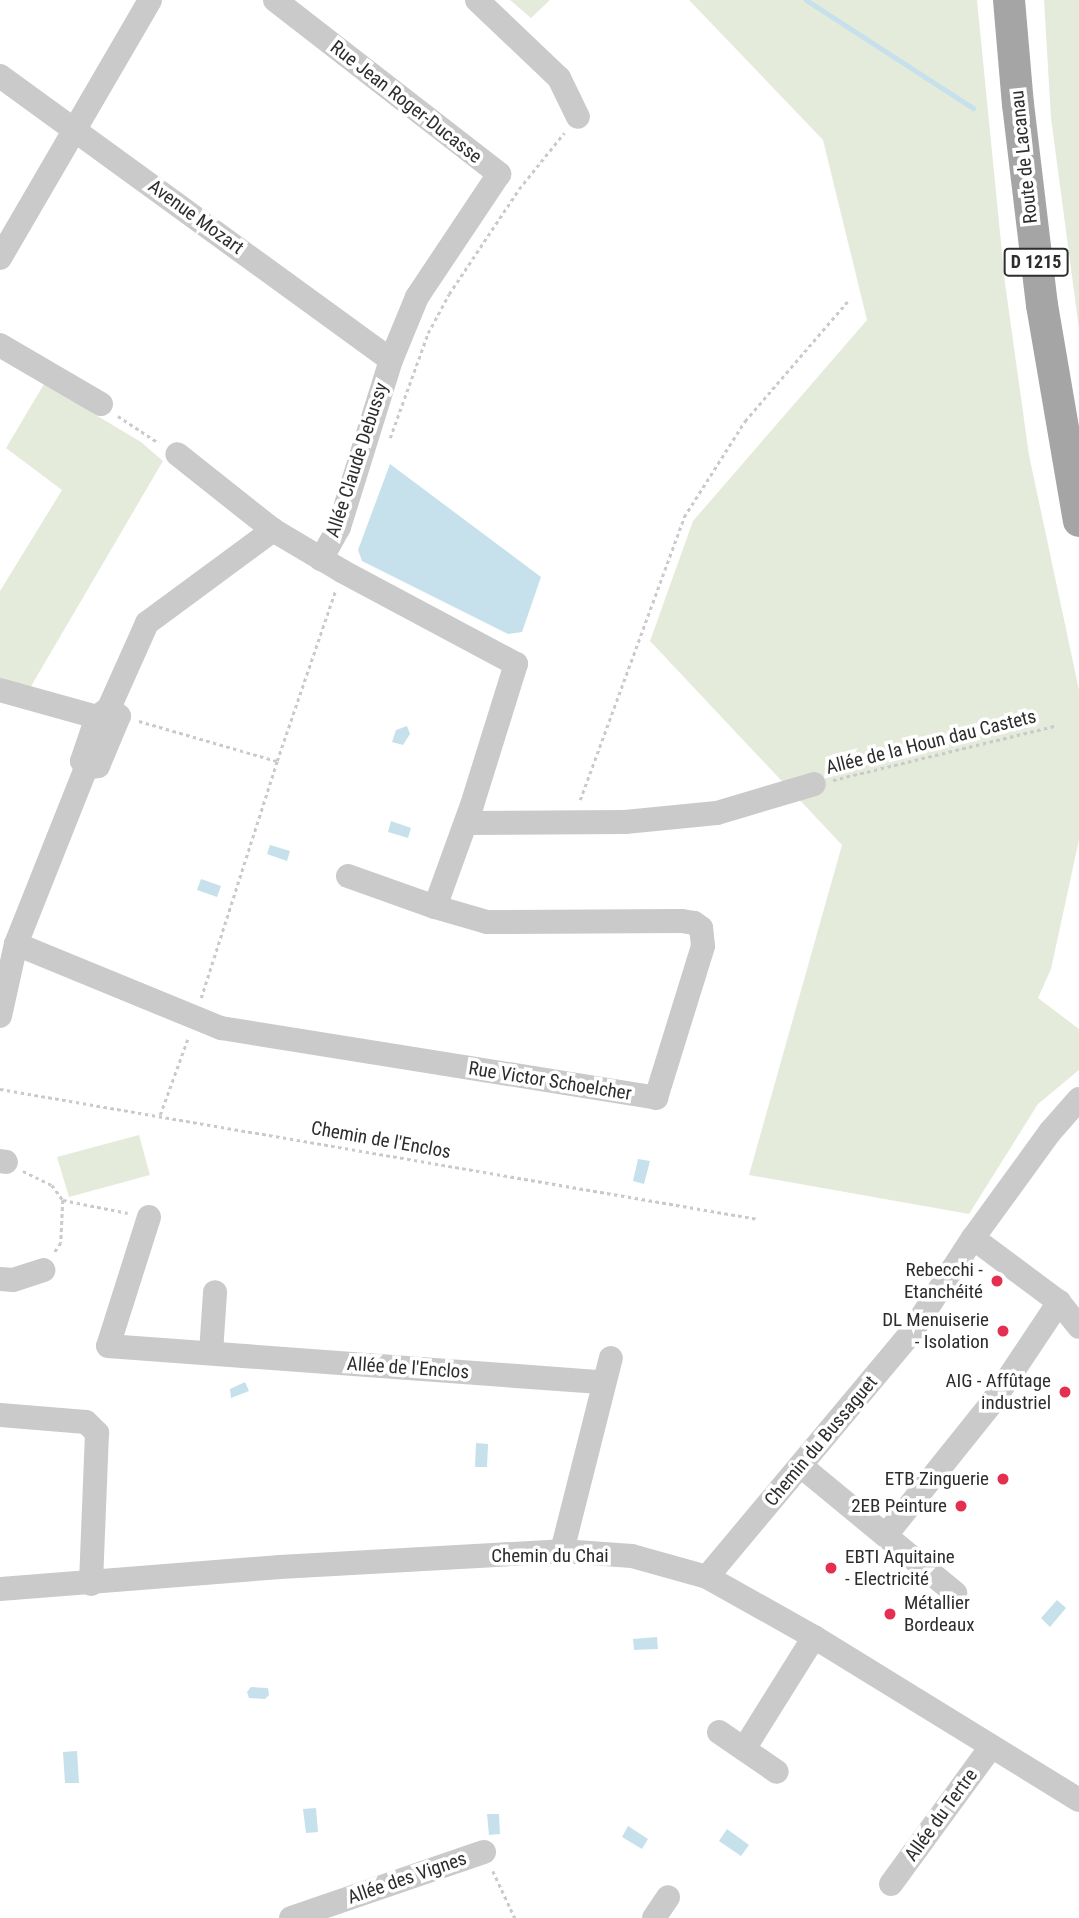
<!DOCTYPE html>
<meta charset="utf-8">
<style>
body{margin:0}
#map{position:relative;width:1079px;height:1918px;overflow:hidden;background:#fff;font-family:"Roboto Condensed",sans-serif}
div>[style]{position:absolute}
.green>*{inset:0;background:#e5ebda}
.water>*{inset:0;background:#c6e1eb}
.stream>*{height:5px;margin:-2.5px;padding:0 2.5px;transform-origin:2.5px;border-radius:2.5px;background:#c6e1eb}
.path>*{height:2.5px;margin-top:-1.25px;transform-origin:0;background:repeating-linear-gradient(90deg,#cacaca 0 3.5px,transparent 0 7px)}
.minor>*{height:24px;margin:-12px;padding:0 12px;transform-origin:12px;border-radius:12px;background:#cacaca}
.major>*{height:32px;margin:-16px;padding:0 16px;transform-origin:16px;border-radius:16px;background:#a5a5a5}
.dots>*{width:19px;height:19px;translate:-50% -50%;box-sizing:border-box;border:4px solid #fff;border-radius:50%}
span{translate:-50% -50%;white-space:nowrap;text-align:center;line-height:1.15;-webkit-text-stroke:7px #fff;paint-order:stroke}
.shield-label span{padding:2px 5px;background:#fff;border:2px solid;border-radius:5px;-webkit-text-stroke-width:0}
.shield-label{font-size:18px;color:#2d2d2d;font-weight:700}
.street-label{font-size:19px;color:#2d2d2d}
.poi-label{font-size:19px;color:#2d2d2d}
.right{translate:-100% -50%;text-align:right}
.left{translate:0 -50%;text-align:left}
</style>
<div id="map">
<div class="green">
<i style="clip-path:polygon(510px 0,550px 0,531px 18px)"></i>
<i style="clip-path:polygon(689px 0,977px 0,1005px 283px,1029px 455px,1079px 690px,1079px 840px,1051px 969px,1038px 998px,1079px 1029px,1079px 1070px,1038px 1104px,969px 1214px,749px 1175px,842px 845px,650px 641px,693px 521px,867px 320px,823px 140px)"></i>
<i style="clip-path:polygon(1044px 0,1079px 0,1079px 329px,1051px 118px)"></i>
<i style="clip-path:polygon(44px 384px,141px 442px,163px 461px,30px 688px,0 679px,0 591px,62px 490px,6px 448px)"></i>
<i style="clip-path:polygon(139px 1135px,150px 1175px,69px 1197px,57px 1157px)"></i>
</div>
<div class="water">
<i style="clip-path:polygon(390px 464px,541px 577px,522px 632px,508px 634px,362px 561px,358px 550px)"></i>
<i style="clip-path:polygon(407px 726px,410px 734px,403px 745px,392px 742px,396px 730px)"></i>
<i style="clip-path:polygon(391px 821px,411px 828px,408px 838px,388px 832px)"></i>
<i style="clip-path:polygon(270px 845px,290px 851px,287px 861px,267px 854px)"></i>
<i style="clip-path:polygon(201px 879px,221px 886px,217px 897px,197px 890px)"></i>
<i style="clip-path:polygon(638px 1159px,650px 1161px,644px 1184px,633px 1181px)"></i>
<i style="clip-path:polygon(245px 1382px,249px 1391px,231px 1398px,230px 1389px)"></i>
<i style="clip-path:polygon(476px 1443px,488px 1444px,487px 1467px,475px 1467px)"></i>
<i style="clip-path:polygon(1057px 1600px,1066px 1608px,1050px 1627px,1041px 1618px)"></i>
<i style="clip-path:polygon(657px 1637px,658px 1649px,634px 1650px,633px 1639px)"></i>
<i style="clip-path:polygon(251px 1687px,268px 1688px,269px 1695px,265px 1699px,249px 1698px,247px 1692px)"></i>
<i style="clip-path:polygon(77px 1751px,79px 1783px,65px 1783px,63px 1752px)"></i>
<i style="clip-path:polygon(316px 1808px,318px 1832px,306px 1833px,303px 1809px)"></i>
<i style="clip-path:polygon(487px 1814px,499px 1814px,500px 1834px,489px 1835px)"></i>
<i style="clip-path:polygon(628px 1826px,648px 1839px,642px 1849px,622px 1837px)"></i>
<i style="clip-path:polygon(727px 1829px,749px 1845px,741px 1856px,719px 1841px)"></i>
</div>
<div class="stream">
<i style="left:806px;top:0;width:199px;rotate:32.9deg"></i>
</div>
<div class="path">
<i style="left:118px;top:416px;width:49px;rotate:33.4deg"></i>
<i style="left:390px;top:438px;width:112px;rotate:-70.1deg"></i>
<i style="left:428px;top:333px;width:44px;rotate:-61.7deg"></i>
<i style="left:449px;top:294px;width:126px;rotate:-56.3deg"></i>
<i style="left:519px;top:189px;width:72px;rotate:-51.2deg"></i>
<i style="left:139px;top:721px;width:144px;rotate:16.2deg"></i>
<i style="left:833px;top:780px;width:228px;rotate:-13.7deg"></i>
<i style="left:580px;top:800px;width:302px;rotate:-69.8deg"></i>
<i style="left:684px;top:517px;width:114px;rotate:-57.6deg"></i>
<i style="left:745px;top:421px;width:158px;rotate:-49.4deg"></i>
<i style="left:201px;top:998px;width:249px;rotate:-72.2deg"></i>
<i style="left:277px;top:761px;width:182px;rotate:-71.1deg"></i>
<i style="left:0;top:1089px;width:769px;rotate:9.73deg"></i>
<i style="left:160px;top:1115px;width:82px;rotate:-70deg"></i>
<i style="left:23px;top:1171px;width:32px;rotate:26deg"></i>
<i style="left:52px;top:1185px;width:19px;rotate:54deg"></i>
<i style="left:63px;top:1200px;width:43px;rotate:92.7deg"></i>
<i style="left:61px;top:1243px;width:11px;rotate:124deg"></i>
<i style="left:63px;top:1200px;width:66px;rotate:11.3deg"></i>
<i style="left:493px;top:1871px;width:52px;rotate:64.9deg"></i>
</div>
<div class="minor">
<i style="left:275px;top:0;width:284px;rotate:37.8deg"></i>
<i style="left:499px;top:174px;width:148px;rotate:123.7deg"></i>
<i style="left:417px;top:297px;width:68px;rotate:112.4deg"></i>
<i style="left:391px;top:360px;width:175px;rotate:107.3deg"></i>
<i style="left:339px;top:527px;width:37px;rotate:119deg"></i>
<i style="left:477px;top:0;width:113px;rotate:43.6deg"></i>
<i style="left:559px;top:78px;width:43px;rotate:64deg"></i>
<i style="left:0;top:76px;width:483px;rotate:36deg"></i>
<i style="left:0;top:258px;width:298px;rotate:-59.8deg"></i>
<i style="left:0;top:345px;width:117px;rotate:30.3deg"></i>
<i style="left:0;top:690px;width:101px;rotate:15.6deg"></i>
<i style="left:97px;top:717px;width:15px;rotate:-37deg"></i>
<i style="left:109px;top:708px;width:93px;rotate:-65.9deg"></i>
<i style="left:147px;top:623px;width:157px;rotate:-36.4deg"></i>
<i style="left:86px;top:768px;width:12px;rotate:-9deg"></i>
<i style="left:98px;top:766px;width:54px;rotate:-67.2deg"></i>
<i style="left:119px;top:716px;width:13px;rotate:-141deg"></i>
<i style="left:466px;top:823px;width:159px;rotate:-0.4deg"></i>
<i style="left:625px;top:822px;width:92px;rotate:-5.6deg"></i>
<i style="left:717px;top:813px;width:101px;rotate:-16.6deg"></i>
<i style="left:348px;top:876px;width:92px;rotate:19.6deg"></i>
<i style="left:16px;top:944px;width:222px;rotate:22.3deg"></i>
<i style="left:221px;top:1028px;width:441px;rotate:9.1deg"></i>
<i style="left:656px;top:1098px;width:159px;rotate:-72.8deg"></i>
<i style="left:703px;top:946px;width:18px;rotate:-96deg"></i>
<i style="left:701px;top:928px;width:9px;rotate:-144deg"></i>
<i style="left:694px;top:923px;width:13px;rotate:-171deg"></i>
<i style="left:681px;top:921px;width:194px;rotate:179.7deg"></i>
<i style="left:487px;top:922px;width:54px;rotate:-163.9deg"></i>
<i style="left:435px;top:907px;width:109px;rotate:-70.1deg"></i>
<i style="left:472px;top:805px;width:148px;rotate:-72.7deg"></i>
<i style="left:516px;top:664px;width:197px;rotate:-151.9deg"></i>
<i style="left:342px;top:571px;width:80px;rotate:-149.3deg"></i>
<i style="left:273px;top:530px;width:122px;rotate:-141.6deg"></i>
<i style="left:0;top:1016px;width:74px;rotate:-77.5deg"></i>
<i style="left:16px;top:944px;width:189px;rotate:-68.3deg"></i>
<i style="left:86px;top:768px;width:8px;rotate:-120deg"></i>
<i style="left:82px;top:761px;width:46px;rotate:-71.2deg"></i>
<i style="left:0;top:1161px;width:6px;rotate:9deg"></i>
<i style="left:149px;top:1217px;width:135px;rotate:107.6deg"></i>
<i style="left:108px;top:1346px;width:497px;rotate:4.2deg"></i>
<i style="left:973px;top:1238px;width:107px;rotate:36.7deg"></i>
<i style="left:1059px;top:1302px;width:32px;rotate:51deg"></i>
<i style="left:0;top:1279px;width:13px;rotate:4deg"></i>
<i style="left:13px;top:1280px;width:32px;rotate:-18deg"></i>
<i style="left:211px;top:1353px;width:61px;rotate:-86.2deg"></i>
<i style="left:0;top:1415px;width:86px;rotate:4.7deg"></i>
<i style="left:86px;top:1422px;width:16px;rotate:45deg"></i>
<i style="left:97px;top:1433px;width:151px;rotate:92.3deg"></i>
<i style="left:801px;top:1466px;width:200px;rotate:39.5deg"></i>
<i style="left:886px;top:1535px;width:168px;rotate:-51.3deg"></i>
<i style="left:991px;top:1404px;width:123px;rotate:-56.3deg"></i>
<i style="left:562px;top:1551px;width:199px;rotate:-75.8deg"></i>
<i style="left:707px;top:1577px;width:318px;rotate:-50.1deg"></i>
<i style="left:911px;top:1333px;width:113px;rotate:-56.9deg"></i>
<i style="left:973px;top:1238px;width:131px;rotate:-54deg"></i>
<i style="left:1050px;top:1132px;width:44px;rotate:-48.7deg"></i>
<i style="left:0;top:1589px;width:281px;rotate:-4.5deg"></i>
<i style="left:280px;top:1567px;width:282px;rotate:-3.2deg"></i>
<i style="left:562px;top:1551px;width:70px;rotate:4.1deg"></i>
<i style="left:632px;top:1556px;width:78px;rotate:15.6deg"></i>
<i style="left:707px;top:1577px;width:123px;rotate:29.3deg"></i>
<i style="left:814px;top:1637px;width:311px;rotate:31.6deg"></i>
<i style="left:719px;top:1732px;width:70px;rotate:34.6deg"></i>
<i style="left:744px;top:1749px;width:132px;rotate:-58deg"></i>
<i style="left:891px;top:1884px;width:170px;rotate:-53.9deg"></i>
<i style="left:291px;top:1918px;width:204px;rotate:-18.9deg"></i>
<i style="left:654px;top:1918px;width:25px;rotate:-56deg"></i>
</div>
<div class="major">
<i style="left:1009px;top:0;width:104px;rotate:85.1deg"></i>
<i style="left:1018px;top:104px;width:202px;rotate:83.2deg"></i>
<i style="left:1042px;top:305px;width:219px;rotate:80.3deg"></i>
</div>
<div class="dots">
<i style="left:997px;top:1281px;background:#e42f50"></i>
<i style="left:1003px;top:1331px;background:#e42f50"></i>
<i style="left:1065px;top:1392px;background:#e42f50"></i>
<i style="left:1003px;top:1479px;background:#e42f50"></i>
<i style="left:961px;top:1506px;background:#e42f50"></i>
<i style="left:831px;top:1568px;background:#e42f50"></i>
<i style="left:890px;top:1614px;background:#e42f50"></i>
</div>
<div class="shield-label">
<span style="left:1036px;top:262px">D 1215</span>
</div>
<div class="street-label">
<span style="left:406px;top:102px;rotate:38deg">Rue Jean Roger-Ducasse</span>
<span style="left:1024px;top:157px;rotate:-96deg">Route de Lacanau</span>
<span style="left:196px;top:217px;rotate:36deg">Avenue Mozart</span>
<span style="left:357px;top:460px;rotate:-72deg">Allée Claude Debussy</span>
<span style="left:931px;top:742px;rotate:-14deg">Allée de la Houn dau Castets</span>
<span style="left:550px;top:1081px;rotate:9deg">Rue Victor Schoelcher</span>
<span style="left:381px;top:1140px;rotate:10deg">Chemin de l'Enclos</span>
<span style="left:408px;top:1368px;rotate:4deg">Allée de l'Enclos</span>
<span style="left:821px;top:1441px;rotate:-50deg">Chemin du Bussaguet</span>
<span style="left:550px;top:1556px">Chemin du Chai</span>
<span style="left:941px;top:1815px;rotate:-54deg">Allée du Tertre</span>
<span style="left:407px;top:1878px;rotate:-19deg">Allée des Vignes</span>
</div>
<div class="poi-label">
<span class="right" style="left:983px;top:1281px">Rebecchi -<br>Etanchéité</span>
<span class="right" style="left:989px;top:1331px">DL Menuiserie<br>- Isolation</span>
<span class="right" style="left:1051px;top:1392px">AIG - Affûtage<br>industriel</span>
<span class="right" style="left:989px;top:1479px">ETB Zinguerie</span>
<span class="right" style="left:947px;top:1506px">2EB Peinture</span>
<span class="left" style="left:845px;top:1568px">EBTI Aquitaine<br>- Electricité</span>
<span class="left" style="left:904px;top:1614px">Métallier<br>Bordeaux</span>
</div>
</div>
